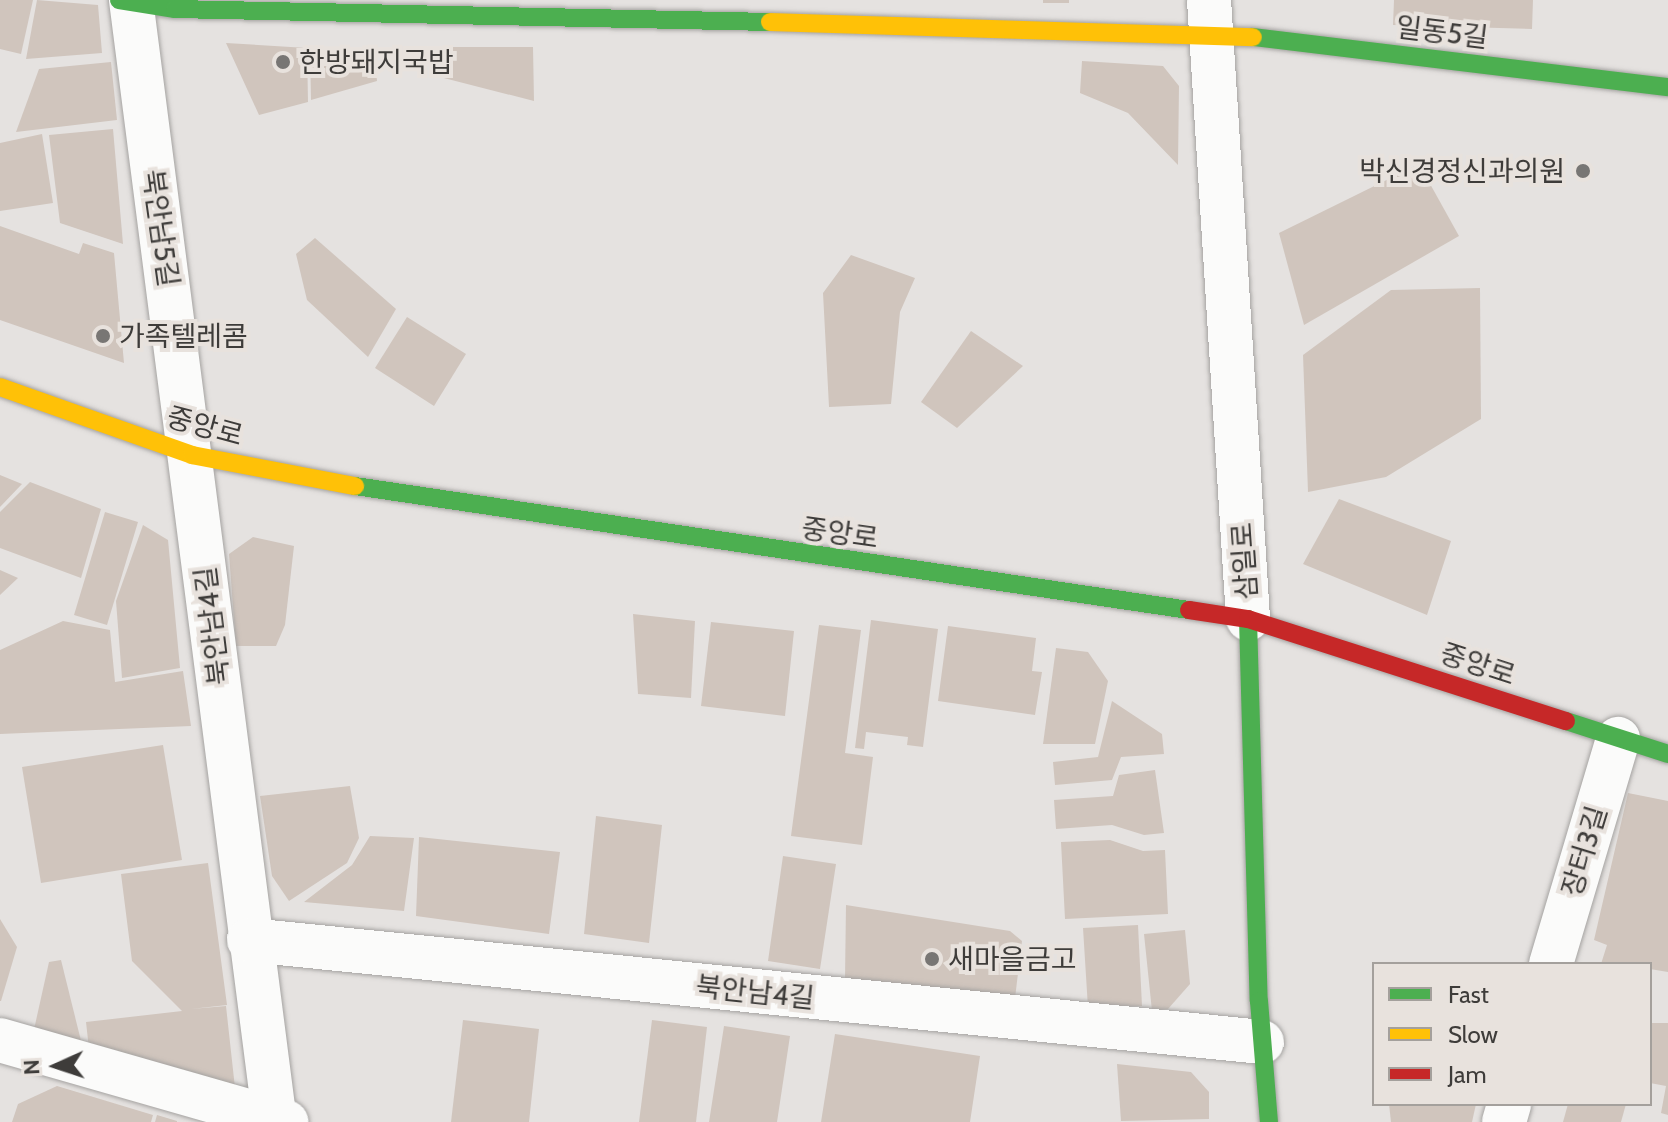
<!DOCTYPE html>
<meta charset="utf-8">
<style>
body{margin:0}
#map{position:relative;width:1668px;height:1122px;overflow:hidden;background:#e5e2e0;font-family:Cabin,"Noto Sans KR",sans-serif}
div>[style]{position:absolute}
.building>*{inset:0;background:#d0c5bd}
.roads{filter:drop-shadow(0 0 2px #a5a3a1) drop-shadow(0 0 2px #a5a3a1)}
.street>*{height:44px;margin:-22px;padding:0 22px;transform-origin:22px;border-radius:22px;background:#fbfbfa}
.fast>*{height:18px;margin:-9px;padding:0 9px;transform-origin:9px;border-radius:9px;background:#4caf50}
.slow>*{height:18px;margin:-9px;padding:0 9px;transform-origin:9px;border-radius:9px;background:#ffc107}
.jam>*{height:18px;margin:-9px;padding:0 9px;transform-origin:9px;border-radius:9px;background:#c62828}
.dots>*{width:22px;height:22px;translate:-50% -50%;box-sizing:border-box;border:4px solid #e8e2dd;border-radius:50%}
span{translate:-50% -50%;white-space:nowrap;text-align:center;line-height:1.15;-webkit-text-stroke:8px #e8e2dd;paint-order:stroke}
.street-label{font-size:28px;color:#3e3c3a}
.poi-label{font-size:28px;color:#3e3c3a}
.left{translate:0 -50%;text-align:left}
.right{translate:-100% -50%;text-align:right}
.legend{position:absolute;left:1372px;top:962px;width:280px;height:144px;box-sizing:border-box;background:#e8e2dd;border:2px solid #a4a09c;margin:0;padding:10px 14px;list-style:none;font-size:24px;color:#3e3c3a}
.legend li{display:flex;align-items:center;gap:16px;height:40px}
.legend b{width:40px;border:2px solid #a4a09c}
.north{position:absolute;left:16px;top:1026px;width:80px;height:80px;-webkit-text-stroke:6px #e8e2dd;paint-order:stroke;rotate:267deg;font-size:22px;font-weight:700;line-height:32px;text-align:center;color:#3e3c3a}
.north::after{content:'';display:block;margin:auto;width:28px;height:36px;background:#3e3c3a;clip-path:polygon(50% 0,100% 100%,50% 72%,0 100%)}
</style>
<div id="map">
<div class="building">
<i style="clip-path:polygon(0 0,33px 0,21px 54px,0 49px)"></i>
<i style="clip-path:polygon(37px 0,98px 5px,102px 53px,26px 59px)"></i>
<i style="clip-path:polygon(1043px 0,1069px 0,1069px 3px,1043px 3px)"></i>
<i style="clip-path:polygon(1394px 0,1533px 0,1532px 29px,1393px 25px)"></i>
<i style="clip-path:polygon(226px 43px,307px 48px,308px 102px,259px 115px)"></i>
<i style="clip-path:polygon(436px 47px,533px 47px,534px 101px,436px 76px)"></i>
<i style="clip-path:polygon(310px 49px,374px 51px,377px 81px,311px 100px)"></i>
<i style="clip-path:polygon(1082px 61px,1163px 66px,1179px 86px,1178px 165px,1128px 113px,1080px 93px)"></i>
<i style="clip-path:polygon(111px 62px,117px 120px,16px 132px,39px 69px)"></i>
<i style="clip-path:polygon(113px 129px,123px 244px,60px 223px,49px 135px)"></i>
<i style="clip-path:polygon(42px 134px,53px 203px,0 211px,0 143px)"></i>
<i style="clip-path:polygon(1419px 164px,1459px 236px,1304px 325px,1279px 233px)"></i>
<i style="clip-path:polygon(0 226px,79px 254px,83px 243px,114px 253px,124px 363px,0 320px)"></i>
<i style="clip-path:polygon(315px 238px,396px 309px,368px 357px,307px 300px,296px 254px)"></i>
<i style="clip-path:polygon(851px 255px,915px 278px,900px 312px,891px 404px,829px 407px,823px 293px)"></i>
<i style="clip-path:polygon(1480px 288px,1481px 419px,1386px 477px,1308px 492px,1303px 355px,1391px 290px)"></i>
<i style="clip-path:polygon(407px 317px,466px 354px,434px 406px,375px 368px)"></i>
<i style="clip-path:polygon(971px 331px,1023px 366px,957px 428px,921px 402px)"></i>
<i style="clip-path:polygon(0 475px,22px 484px,0 507px)"></i>
<i style="clip-path:polygon(30px 482px,101px 509px,81px 578px,0 548px,0 512px)"></i>
<i style="clip-path:polygon(1339px 499px,1451px 541px,1427px 615px,1303px 564px)"></i>
<i style="clip-path:polygon(105px 512px,138px 522px,107px 625px,74px 615px)"></i>
<i style="clip-path:polygon(143px 525px,168px 540px,180px 668px,122px 678px,116px 601px)"></i>
<i style="clip-path:polygon(253px 537px,294px 546px,285px 625px,276px 646px,236px 646px,229px 554px)"></i>
<i style="clip-path:polygon(0 570px,18px 578px,0 595px)"></i>
<i style="clip-path:polygon(633px 614px,695px 621px,691px 698px,638px 694px)"></i>
<i style="clip-path:polygon(871px 620px,938px 629px,923px 747px,907px 745px,908px 737px,866px 732px,864px 749px,855px 748px)"></i>
<i style="clip-path:polygon(63px 621px,110px 630px,115px 682px,183px 671px,191px 726px,0 734px,0 650px)"></i>
<i style="clip-path:polygon(711px 622px,794px 631px,785px 716px,701px 706px)"></i>
<i style="clip-path:polygon(819px 625px,861px 630px,845px 753px,873px 757px,862px 845px,791px 836px)"></i>
<i style="clip-path:polygon(948px 626px,1036px 638px,1032px 671px,1042px 672px,1035px 715px,938px 701px)"></i>
<i style="clip-path:polygon(1056px 648px,1088px 652px,1108px 681px,1095px 744px,1043px 744px)"></i>
<i style="clip-path:polygon(1112px 701px,1162px 734px,1164px 754px,1121px 757px,1112px 780px,1055px 785px,1053px 762px,1098px 757px)"></i>
<i style="clip-path:polygon(163px 745px,182px 860px,41px 883px,22px 767px)"></i>
<i style="clip-path:polygon(1155px 770px,1164px 833px,1144px 835px,1112px 825px,1056px 829px,1054px 800px,1113px 796px,1119px 775px)"></i>
<i style="clip-path:polygon(350px 786px,359px 838px,347px 863px,289px 901px,272px 876px,260px 796px)"></i>
<i style="clip-path:polygon(1628px 793px,1668px 801px,1668px 972px,1650px 969px,1650px 964px,1601px 964px,1607px 945px,1594px 940px)"></i>
<i style="clip-path:polygon(596px 816px,662px 825px,649px 943px,584px 934px)"></i>
<i style="clip-path:polygon(370px 836px,414px 838px,404px 911px,304px 902px,352px 865px)"></i>
<i style="clip-path:polygon(419px 837px,560px 852px,549px 934px,416px 916px)"></i>
<i style="clip-path:polygon(1110px 840px,1143px 851px,1165px 850px,1168px 914px,1065px 919px,1061px 842px)"></i>
<i style="clip-path:polygon(783px 856px,836px 864px,820px 969px,768px 961px)"></i>
<i style="clip-path:polygon(208px 863px,227px 1005px,191px 1009px,226px 1006px,235px 1088px,90px 1058px,86px 1022px,182px 1011px,132px 961px,121px 874px)"></i>
<i style="clip-path:polygon(846px 905px,1010px 931px,1022px 941px,1015px 998px,845px 978px)"></i>
<i style="clip-path:polygon(0 919px,17px 947px,1px 1001px,0 1001px)"></i>
<i style="clip-path:polygon(1138px 925px,1142px 1006px,1088px 1008px,1083px 928px)"></i>
<i style="clip-path:polygon(1185px 930px,1190px 984px,1168px 1009px,1152px 1011px,1144px 934px)"></i>
<i style="clip-path:polygon(61px 960px,84px 1053px,33px 1034px,49px 962px)"></i>
<i style="clip-path:polygon(463px 1020px,539px 1029px,529px 1122px,451px 1122px)"></i>
<i style="clip-path:polygon(652px 1020px,707px 1027px,696px 1122px,639px 1122px)"></i>
<i style="clip-path:polygon(1650px 1023px,1668px 1023px,1668px 1115px,1661px 1113px,1666px 1086px,1650px 1083px)"></i>
<i style="clip-path:polygon(724px 1026px,790px 1036px,777px 1122px,709px 1122px)"></i>
<i style="clip-path:polygon(835px 1034px,980px 1056px,970px 1122px,821px 1122px)"></i>
<i style="clip-path:polygon(1117px 1064px,1191px 1072px,1209px 1092px,1209px 1119px,1121px 1121px)"></i>
<i style="clip-path:polygon(57px 1086px,153px 1115px,151px 1122px,12px 1122px,18px 1104px)"></i>
<i style="clip-path:polygon(1389px 1104px,1476px 1104px,1472px 1122px,1391px 1122px)"></i>
<i style="clip-path:polygon(1568px 1104px,1626px 1104px,1621px 1122px,1563px 1122px)"></i>
<i style="clip-path:polygon(157px 1115px,177px 1121px,177px 1122px,155px 1122px)"></i>
</div>
<div class="roads">
<div class="street">
<i style="left:131px;top:0;width:1131px;rotate:82.69deg"></i>
<i style="left:1209px;top:0;width:620px;rotate:86.39deg"></i>
<i style="left:249px;top:940px;width:1018px;rotate:5.75deg"></i>
<i style="left:1551px;top:964px;width:235px;rotate:-73.4deg"></i>
<i style="left:0;top:1040px;width:298px;rotate:16deg"></i>
<i style="left:1504px;top:1122px;width:19px;rotate:-74deg"></i>
</div>
<div class="fast">
<i style="left:119px;top:0;width:57px;rotate:9.1deg"></i>
<i style="left:175px;top:9px;width:595px;rotate:1.25deg"></i>
<i style="left:1253px;top:37px;width:418px;rotate:6.9deg"></i>
<i style="left:355px;top:486px;width:843px;rotate:8.46deg"></i>
<i style="left:1248px;top:619px;width:382px;rotate:88.4deg"></i>
<i style="left:1259px;top:1001px;width:121px;rotate:85.3deg"></i>
<i style="left:1566px;top:721px;width:107px;rotate:17.9deg"></i>
</div>
<div class="slow">
<i style="left:770px;top:22px;width:483px;rotate:1.8deg"></i>
<i style="left:0;top:387px;width:204px;rotate:19.5deg"></i>
<i style="left:192px;top:455px;width:166px;rotate:10.8deg"></i>
</div>
<div class="jam">
<i style="left:1189px;top:610px;width:60px;rotate:8.7deg"></i>
<i style="left:1248px;top:619px;width:334px;rotate:17.8deg"></i>
</div>
</div>
<div class="dots">
<i style="left:283px;top:62px;background:#787674"></i>
<i style="left:1583px;top:171px;background:#787674"></i>
<i style="left:103px;top:336px;background:#787674"></i>
<i style="left:932px;top:959px;background:#787674"></i>
</div>
<div class="street-label">
<span style="left:1442px;top:32px;rotate:7deg">일동5길</span>
<span style="left:161px;top:228px;rotate:82deg">북안남5길</span>
<span style="left:205px;top:426px;rotate:15deg">중앙로</span>
<span style="left:840px;top:533px;rotate:8deg">중앙로</span>
<span style="left:1244px;top:561px;rotate:-94deg">삼일로</span>
<span style="left:212px;top:626px;rotate:-97deg">북안남4길</span>
<span style="left:1478px;top:664px;rotate:18deg">중앙로</span>
<span style="left:1584px;top:851px;rotate:-73deg">장터3길</span>
<span style="left:755px;top:992px;rotate:6deg">북안남4길</span>
</div>
<div class="poi-label">
<span class="left" style="left:299px;top:62px">한방돼지국밥</span>
<span class="right" style="left:1565px;top:171px">박신경정신과의원</span>
<span class="left" style="left:119px;top:336px">가족텔레콤</span>
<span class="left" style="left:948px;top:959px">새마을금고</span>
</div>
<ul class="legend">
<li><b style="height:10px;background:#4caf50"></b>Fast</li>
<li><b style="height:10px;background:#ffc107"></b>Slow</li>
<li><b style="height:10px;background:#c62828"></b>Jam</li>
</ul>
<div class="north">N</div>
</div>
